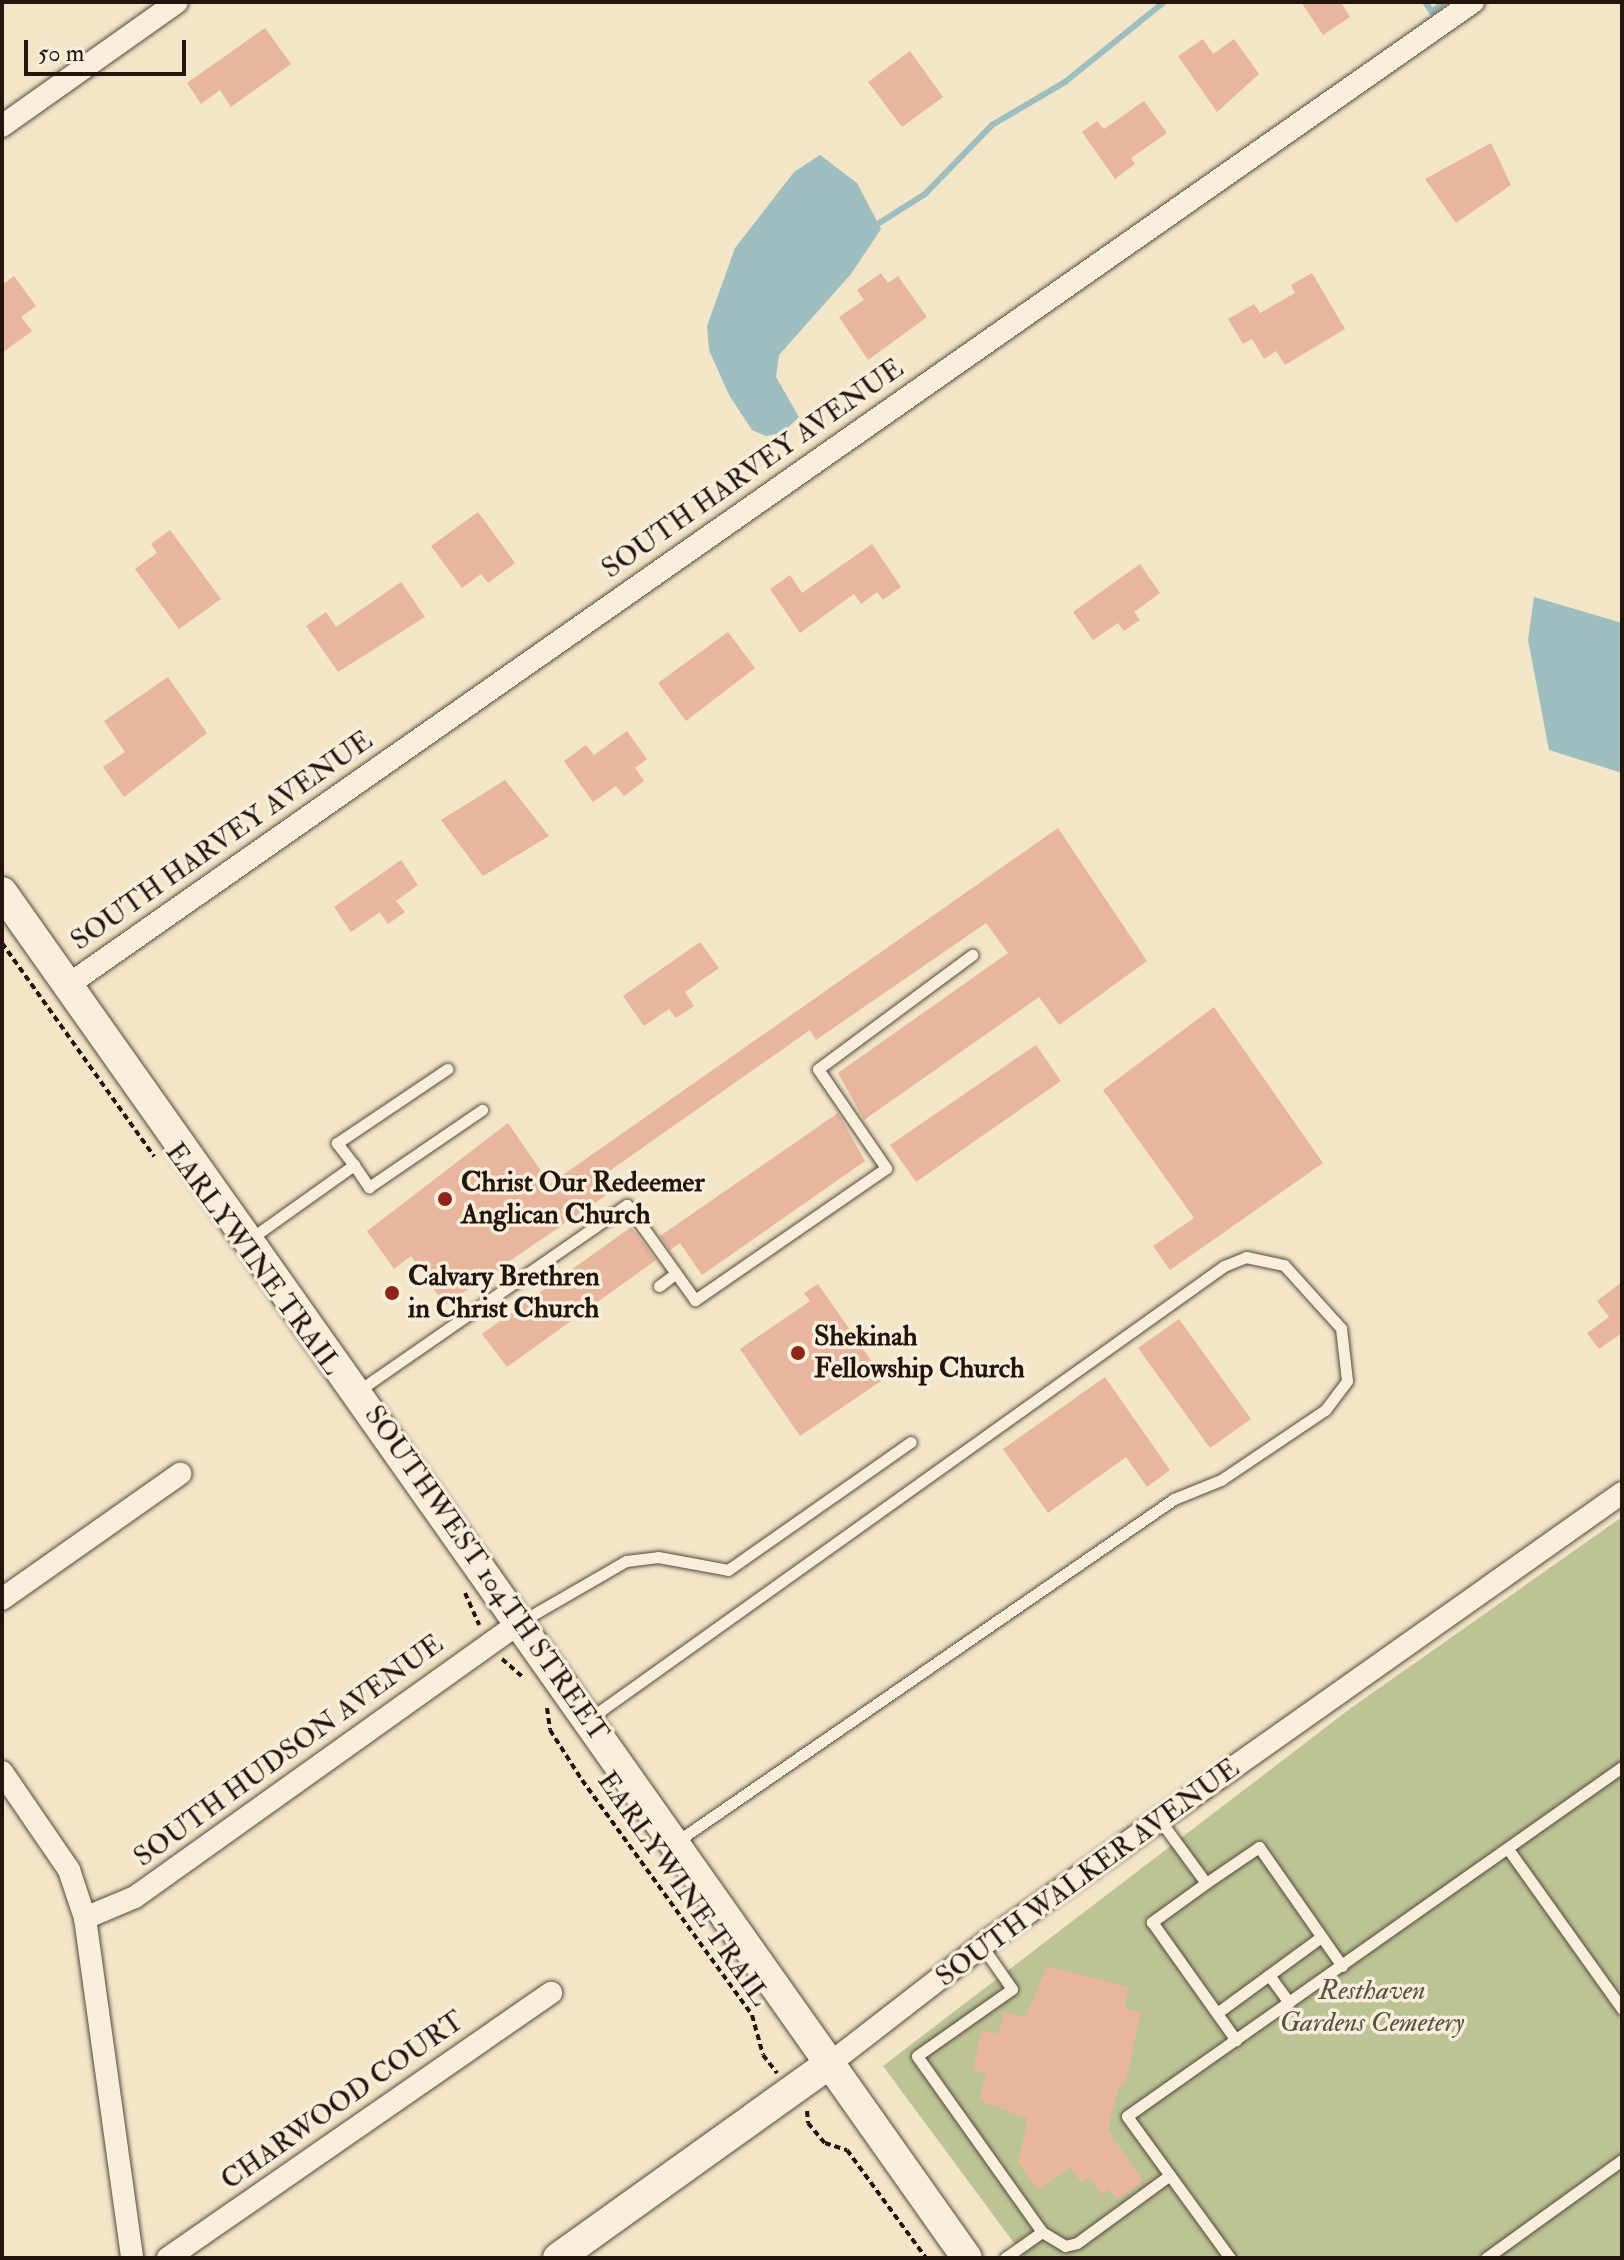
<!DOCTYPE html>
<style>
body{margin:0}
#map{position:relative;width:1624px;height:2260px;overflow:hidden;background:#f2e5c8;font-family:"IM FELL Double Pica",serif}
div>[style]{position:absolute}
.green>*{inset:0;background:#bcc495}
.water>*{inset:0;background:#9dbdbe}
.stream>*{height:6px;margin:-3px;padding:0 3px;transform-origin:3px;border-radius:3px;background:#9dbdbe}
.building>*{inset:0;background:#e8b69d}
.path>*{height:4px;margin-top:-2px;transform-origin:0;background:repeating-linear-gradient(90deg,#22150d 0 6px,transparent 0 10px)}
.roads{filter:drop-shadow(0 0 2px #56493c) drop-shadow(0 0 2px #56493c)}
.lane>*{height:11px;margin:-5.5px;padding:0 5.5px;transform-origin:5.5px;border-radius:5.5px;background:#f7eedb}
.street>*{height:22px;margin:-11px;padding:0 11px;transform-origin:11px;border-radius:11px;background:#f7eedb}
.secondary>*{height:30px;margin:-15px;padding:0 15px;transform-origin:15px;border-radius:15px;background:#f7eedb}
.dots>*{width:22px;height:22px;translate:-50% -50%;box-sizing:border-box;border:4px solid #f7eedb;border-radius:50%}
span{translate:-50% -50%;white-space:nowrap;text-align:center;line-height:1.15;-webkit-text-stroke:7px #f7eedb;paint-order:stroke}
.street-label{font-size:28px;color:#22150d}
.poi-label{font-size:28px;color:#22150d;font-weight:700}
.left{translate:0 -50%;text-align:left}
.park-label{font-size:28px;color:#58523d;font-style:italic}
.frame{position:absolute;inset:0;border:4px solid #22150d;pointer-events:none}
.scale{position:absolute;left:24px;top:40px;width:162px;height:36px;box-sizing:border-box;border:4px solid #22150d;border-top:0;padding-left:10px;font-size:24px;line-height:28px;white-space:nowrap;color:#22150d;-webkit-text-stroke:6px #f7eedb;paint-order:stroke}
</style>
<div id="map">
<div class="green">
<i style="clip-path:polygon(1622px 1517px,1622px 2258px,1025px 2258px,883px 2066px,1351px 1708px)"></i>
</div>
<div class="water">
<i style="clip-path:polygon(820px 155px,857px 183px,881px 229px,851px 274px,779px 355px,776px 377px,799px 417px,782px 433px,766px 436px,752px 430px,729px 395px,709px 350px,707px 326px,735px 248px,794px 172px)"></i>
<i style="clip-path:polygon(1534px 597px,1622px 623px,1622px 773px,1549px 750px,1528px 640px)"></i>
</div>
<div class="stream">
<i style="left:1425px;top:2px;width:12px;rotate:55deg"></i>
<i style="left:1432px;top:12px;width:16px;rotate:-40deg"></i>
<i style="left:876px;top:225px;width:58px;rotate:-32.3deg"></i>
<i style="left:925px;top:194px;width:96px;rotate:-45.8deg"></i>
<i style="left:992px;top:125px;width:85px;rotate:-30.5deg"></i>
<i style="left:1065px;top:82px;width:127px;rotate:-38.9deg"></i>
</div>
<div class="building">
<i style="clip-path:polygon(1301px 2px,1341px 2px,1350px 17px,1323px 35px)"></i>
<i style="clip-path:polygon(265px 28px,291px 64px,231px 107px,220px 90px,201px 104px,187px 83px)"></i>
<i style="clip-path:polygon(1203px 39px,1213px 54px,1234px 39px,1259px 74px,1217px 112px,1178px 56px)"></i>
<i style="clip-path:polygon(910px 51px,943px 97px,902px 127px,868px 82px)"></i>
<i style="clip-path:polygon(1144px 101px,1167px 133px,1131px 158px,1135px 164px,1115px 179px,1082px 132px,1097px 121px,1104px 129px)"></i>
<i style="clip-path:polygon(1491px 143px,1511px 185px,1456px 223px,1425px 179px)"></i>
<i style="clip-path:polygon(881px 273px,888px 283px,898px 276px,927px 317px,868px 360px,839px 317px,864px 300px,857px 290px)"></i>
<i style="clip-path:polygon(1312px 273px,1345px 329px,1285px 365px,1276px 351px,1264px 359px,1252px 339px,1243px 344px,1228px 319px,1254px 304px,1260px 313px,1295px 293px,1291px 285px)"></i>
<i style="clip-path:polygon(14px 276px,36px 306px,21px 317px,32px 331px,2px 353px,2px 285px)"></i>
<i style="clip-path:polygon(478px 512px,515px 563px,488px 583px,481px 574px,462px 588px,431px 546px)"></i>
<i style="clip-path:polygon(170px 530px,221px 599px,179px 629px,135px 569px,157px 553px,151px 544px)"></i>
<i style="clip-path:polygon(872px 544px,901px 587px,883px 600px,877px 592px,861px 604px,854px 594px,800px 633px,770px 589px,790px 575px,802px 593px)"></i>
<i style="clip-path:polygon(1140px 564px,1160px 593px,1134px 612px,1140px 620px,1124px 631px,1118px 623px,1093px 640px,1073px 612px)"></i>
<i style="clip-path:polygon(401px 582px,425px 617px,338px 672px,306px 626px,326px 612px,336px 627px)"></i>
<i style="clip-path:polygon(728px 632px,755px 668px,686px 721px,658px 683px)"></i>
<i style="clip-path:polygon(168px 677px,207px 733px,124px 797px,103px 767px,125px 752px,104px 721px)"></i>
<i style="clip-path:polygon(627px 731px,647px 759px,635px 768px,644px 781px,624px 796px,616px 786px,593px 802px,564px 761px,586px 745px,594px 755px)"></i>
<i style="clip-path:polygon(505px 780px,549px 836px,483px 876px,441px 820px)"></i>
<i style="clip-path:polygon(1058px 828px,1147px 961px,1059px 1025px,1039px 997px,864px 1120px,838px 1073px,1008px 953px,986px 923px,816px 1040px,810px 1030px,598px 1179px,608px 1194px,445px 1305px,411px 1256px,394px 1269px,367px 1231px,508px 1123px,550px 1184px)"></i>
<i style="clip-path:polygon(401px 860px,418px 885px,396px 901px,405px 912px,388px 924px,380px 912px,351px 932px,334px 907px)"></i>
<i style="clip-path:polygon(700px 942px,719px 968px,685px 992px,694px 1006px,676px 1018px,669px 1009px,644px 1026px,623px 996px)"></i>
<i style="clip-path:polygon(1214px 1007px,1323px 1163px,1170px 1270px,1153px 1246px,1194px 1218px,1103px 1090px)"></i>
<i style="clip-path:polygon(1036px 1045px,1061px 1081px,916px 1182px,890px 1145px)"></i>
<i style="clip-path:polygon(838px 1113px,865px 1161px,702px 1275px,680px 1243px,670px 1250px,660px 1236px)"></i>
<i style="clip-path:polygon(631px 1227px,656px 1260px,507px 1367px,482px 1334px)"></i>
<i style="clip-path:polygon(1622px 1282px,1622px 1333px,1599px 1349px,1587px 1333px,1609px 1317px,1597px 1301px)"></i>
<i style="clip-path:polygon(818px 1284px,884px 1379px,800px 1436px,740px 1349px,810px 1301px,804px 1293px)"></i>
<i style="clip-path:polygon(1179px 1319px,1251px 1419px,1210px 1448px,1138px 1348px)"></i>
<i style="clip-path:polygon(1105px 1377px,1170px 1470px,1147px 1487px,1126px 1457px,1048px 1513px,1003px 1449px)"></i>
<i style="clip-path:polygon(1047px 1966px,1129px 1987px,1124px 2008px,1141px 2012px,1126px 2082px,1118px 2088px,1108px 2130px,1143px 2181px,1117px 2199px,1109px 2189px,1101px 2194px,1089px 2177px,1081px 2182px,1071px 2167px,1038px 2190px,1018px 2162px,1028px 2119px,979px 2100px,986px 2073px,973px 2070px,982px 2030px,998px 2034px,1004px 2012px,1025px 2017px)"></i>
</div>
<div class="path">
<i style="left:2px;top:943px;width:262px;rotate:54.5deg"></i>
<i style="left:465px;top:1593px;width:35px;rotate:66deg"></i>
<i style="left:502px;top:1659px;width:30px;rotate:41deg"></i>
<i style="left:547px;top:1708px;width:22px;rotate:82deg"></i>
<i style="left:550px;top:1730px;width:59px;rotate:57.4deg"></i>
<i style="left:582px;top:1780px;width:290px;rotate:54.1deg"></i>
<i style="left:752px;top:2015px;width:41px;rotate:74.6deg"></i>
<i style="left:763px;top:2055px;width:23px;rotate:52deg"></i>
<i style="left:807px;top:2111px;width:12px;rotate:85deg"></i>
<i style="left:808px;top:2123px;width:26px;rotate:50deg"></i>
<i style="left:825px;top:2143px;width:23px;rotate:18deg"></i>
<i style="left:847px;top:2150px;width:134px;rotate:53.8deg"></i>
</div>
<div class="roads">
<div class="lane">
<i style="left:354px;top:1165px;width:27px;rotate:56deg"></i>
<i style="left:369px;top:1187px;width:137px;rotate:-34.3deg"></i>
<i style="left:250px;top:1239px;width:128px;rotate:-35.4deg"></i>
<i style="left:354px;top:1165px;width:28px;rotate:-128deg"></i>
<i style="left:337px;top:1143px;width:133px;rotate:-33.9deg"></i>
<i style="left:659px;top:1286px;width:21px;rotate:-37deg"></i>
<i style="left:358px;top:1391px;width:327px;rotate:-34.7deg"></i>
<i style="left:627px;top:1205px;width:117px;rotate:54.4deg"></i>
<i style="left:695px;top:1300px;width:232px;rotate:-34.6deg"></i>
<i style="left:886px;top:1168px;width:120px;rotate:-124.5deg"></i>
<i style="left:818px;top:1069px;width:192px;rotate:-36.5deg"></i>
<i style="left:522px;top:1621px;width:120px;rotate:-30deg"></i>
<i style="left:626px;top:1561px;width:32px;rotate:-7deg"></i>
<i style="left:658px;top:1557px;width:71px;rotate:10.5deg"></i>
<i style="left:728px;top:1570px;width:223px;rotate:-35deg"></i>
<i style="left:589px;top:1719px;width:780px;rotate:-35.5deg"></i>
<i style="left:1224px;top:1266px;width:24px;rotate:-22deg"></i>
<i style="left:1246px;top:1257px;width:39px;rotate:12deg"></i>
<i style="left:1284px;top:1265px;width:85px;rotate:47.9deg"></i>
<i style="left:1341px;top:1328px;width:53px;rotate:83.5deg"></i>
<i style="left:1347px;top:1381px;width:36px;rotate:127deg"></i>
<i style="left:1325px;top:1410px;width:125px;rotate:146.1deg"></i>
<i style="left:1221px;top:1480px;width:51px;rotate:158deg"></i>
<i style="left:1174px;top:1499px;width:605px;rotate:145.44deg"></i>
<i style="left:1159px;top:1819px;width:79px;rotate:53.7deg"></i>
<i style="left:1206px;top:1883px;width:64px;rotate:-34.2deg"></i>
<i style="left:1259px;top:1847px;width:145px;rotate:55.1deg"></i>
<i style="left:1508px;top:1849px;width:196px;rotate:54.5deg"></i>
<i style="left:1206px;top:1883px;width:67px;rotate:144.2deg"></i>
<i style="left:1152px;top:1922px;width:145px;rotate:54.6deg"></i>
<i style="left:982px;top:1946px;width:52px;rotate:55.1deg"></i>
<i style="left:1012px;top:1989px;width:116px;rotate:144.8deg"></i>
<i style="left:917px;top:2056px;width:216px;rotate:54.6deg"></i>
<i style="left:1042px;top:2232px;width:27px;rotate:31deg"></i>
<i style="left:1065px;top:2246px;width:12px;rotate:-14deg"></i>
<i style="left:1077px;top:2243px;width:115px;rotate:-36.2deg"></i>
<i style="left:1269px;top:1975px;width:64px;rotate:-36.2deg"></i>
<i style="left:1217px;top:2013px;width:64px;rotate:-36.2deg"></i>
<i style="left:1269px;top:1975px;width:34px;rotate:54deg"></i>
<i style="left:1005px;top:2258px;width:45px;rotate:-35.1deg"></i>
<i style="left:1230px;top:2258px;width:175px;rotate:-126deg"></i>
<i style="left:1127px;top:2116px;width:606px;rotate:-35.19deg"></i>
<i style="left:1486px;top:2258px;width:168px;rotate:-35.8deg"></i>
</div>
<div class="street">
<i style="left:2px;top:126px;width:214px;rotate:-35.3deg"></i>
<i style="left:68px;top:985px;width:1715px;rotate:-34.98deg"></i>
<i style="left:2px;top:1599px;width:218px;rotate:-35.1deg"></i>
<i style="left:2px;top:1772px;width:119px;rotate:55.6deg"></i>
<i style="left:69px;top:1870px;width:51px;rotate:71.6deg"></i>
<i style="left:85px;top:1918px;width:343px;rotate:82.1deg"></i>
<i style="left:85px;top:1918px;width:54px;rotate:-22.8deg"></i>
<i style="left:135px;top:1897px;width:475px;rotate:-35.5deg"></i>
<i style="left:828px;top:2065px;width:202px;rotate:-37.8deg"></i>
<i style="left:988px;top:1941px;width:776px;rotate:-35.25deg"></i>
<i style="left:168px;top:2258px;width:466px;rotate:-34.7deg"></i>
</div>
<div class="secondary">
<i style="left:2px;top:892px;width:1672px;rotate:54.76deg"></i>
<i style="left:558px;top:2258px;width:332px;rotate:-35.6deg"></i>
</div>
</div>
<div class="dots">
<i style="left:445px;top:1199px;background:#8f2418"></i>
<i style="left:392px;top:1293px;background:#8f2418"></i>
<i style="left:798px;top:1353px;background:#8f2418"></i>
</div>
<div class="street-label">
<span style="left:753px;top:469px;rotate:-35deg">SOUTH HARVEY AVENUE</span>
<span style="left:222px;top:841px;rotate:-35deg">SOUTH HARVEY AVENUE</span>
<span style="left:253px;top:1259px;rotate:54deg">EARLYWINE TRAIL</span>
<span style="left:486px;top:1574px;rotate:55deg">SOUTHWEST 104TH STREET</span>
<span style="left:289px;top:1751px;rotate:-36deg">SOUTH HUDSON AVENUE</span>
<span style="left:1088px;top:1873px;rotate:-36deg">SOUTH WALKER AVENUE</span>
<span style="left:683px;top:1889px;rotate:55deg">EARLYWINE TRAIL</span>
<span style="left:343px;top:2101px;rotate:-35deg">CHARWOOD COURT</span>
</div>
<div class="poi-label">
<span class="left" style="left:461px;top:1199px">Christ Our Redeemer<br>Anglican Church</span>
<span class="left" style="left:408px;top:1293px">Calvary Brethren<br>in Christ Church</span>
<span class="left" style="left:814px;top:1353px">Shekinah<br>Fellowship Church</span>
</div>
<div class="park-label">
<span style="left:1372px;top:2007px">Resthaven<br>Gardens Cemetery</span>
</div>
<div class="frame"></div>
<div class="scale">50 m</div>
</div>
